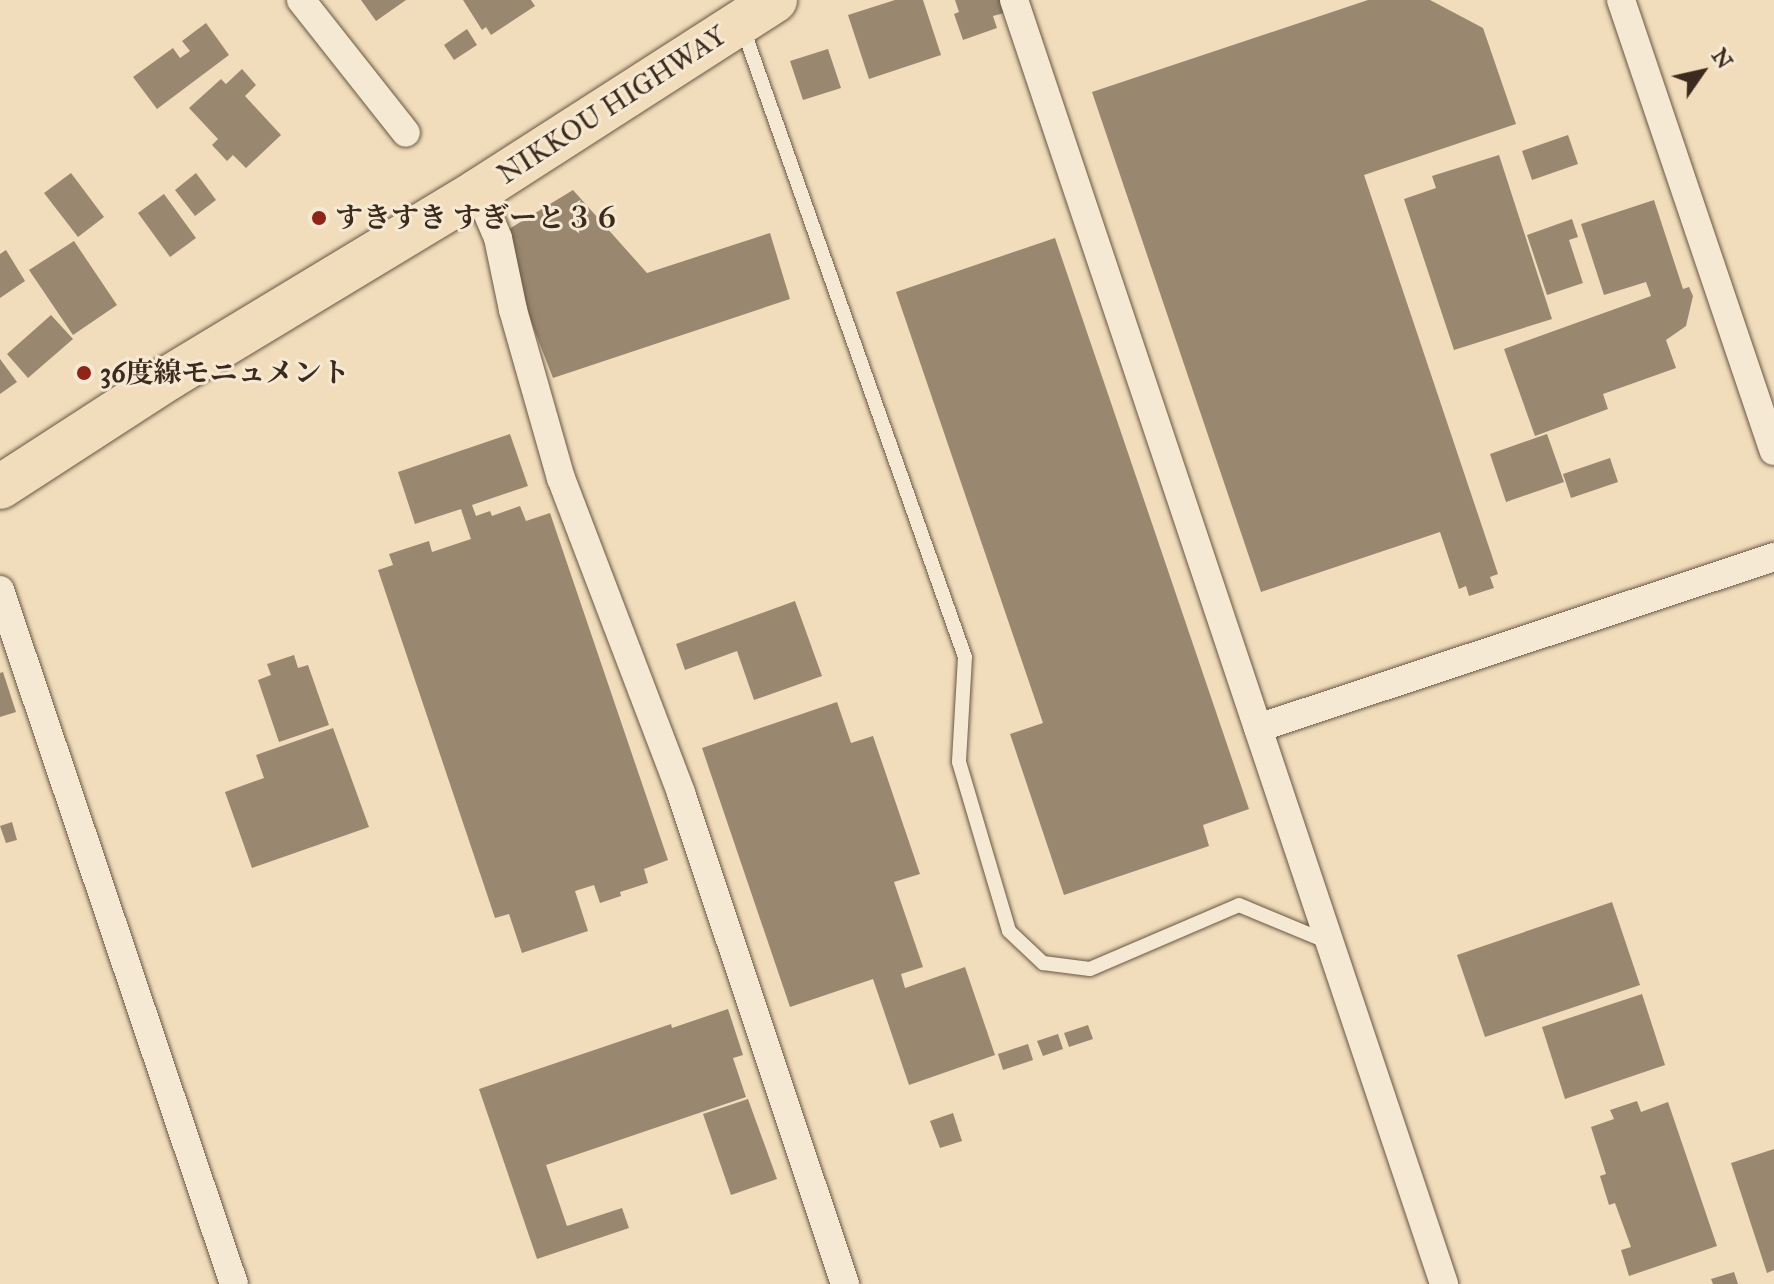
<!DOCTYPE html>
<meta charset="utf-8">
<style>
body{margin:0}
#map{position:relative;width:1774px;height:1284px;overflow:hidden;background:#f1ddbb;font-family:"IM FELL Great Primer","Noto Serif JP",serif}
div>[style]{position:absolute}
.building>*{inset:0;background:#9a876f}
.roads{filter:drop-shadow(0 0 2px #685744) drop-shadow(0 0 2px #685744)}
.service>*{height:14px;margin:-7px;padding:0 7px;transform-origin:7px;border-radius:7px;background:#f6e9d3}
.minor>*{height:28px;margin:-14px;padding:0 14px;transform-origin:14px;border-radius:14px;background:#f6e9d3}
.trunk>*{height:44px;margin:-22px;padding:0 22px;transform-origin:22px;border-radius:22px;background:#f1ddbb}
.dots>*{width:22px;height:22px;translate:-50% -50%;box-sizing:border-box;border:4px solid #f6e9d3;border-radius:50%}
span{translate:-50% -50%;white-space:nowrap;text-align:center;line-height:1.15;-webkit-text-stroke:6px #f6e9d3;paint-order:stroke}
.street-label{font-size:28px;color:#3b2a1d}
.poi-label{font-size:28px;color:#3b2a1d;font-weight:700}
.left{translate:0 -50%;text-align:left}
.north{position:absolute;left:1662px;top:32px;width:80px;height:80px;-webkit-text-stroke:6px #f6e9d3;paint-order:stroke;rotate:56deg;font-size:22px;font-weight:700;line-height:32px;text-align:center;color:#3b2a1d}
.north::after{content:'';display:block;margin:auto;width:28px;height:36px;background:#3b2a1d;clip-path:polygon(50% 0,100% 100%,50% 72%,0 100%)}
</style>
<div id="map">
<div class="building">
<i style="clip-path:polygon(361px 0,406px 0,376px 21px)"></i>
<i style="clip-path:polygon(463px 0,531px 0,535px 6px,491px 35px,486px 27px,482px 30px)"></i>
<i style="clip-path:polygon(895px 0,923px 0,941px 55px,869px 79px,848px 15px)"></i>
<i style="clip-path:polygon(955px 0,1000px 0,1004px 13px,993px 16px,997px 28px,963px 40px,954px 14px,959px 12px)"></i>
<i style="clip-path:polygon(1368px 0,1430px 0,1483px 28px,1516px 124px,1364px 175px,1498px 574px,1490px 577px,1494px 588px,1469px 596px,1466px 586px,1459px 589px,1440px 532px,1261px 592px,1092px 92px)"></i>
<i style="clip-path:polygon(206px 23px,229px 55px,157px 109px,133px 77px,173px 48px,180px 58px,190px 51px,182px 41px)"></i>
<i style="clip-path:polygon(467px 29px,477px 45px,454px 60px,444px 45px)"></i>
<i style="clip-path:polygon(828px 49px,841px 88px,803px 100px,790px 61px)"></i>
<i style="clip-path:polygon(242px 69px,256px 85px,245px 96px,281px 135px,246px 168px,233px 155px,227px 161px,212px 145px,218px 139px,189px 108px,221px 79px,226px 84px)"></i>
<i style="clip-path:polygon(1568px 135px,1578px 164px,1532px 180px,1522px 151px)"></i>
<i style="clip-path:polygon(1499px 155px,1552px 319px,1454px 350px,1404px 199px,1436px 188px,1432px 176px)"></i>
<i style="clip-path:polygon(71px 173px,104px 217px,78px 237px,44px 193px)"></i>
<i style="clip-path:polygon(196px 173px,216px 200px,195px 216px,175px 190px)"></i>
<i style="clip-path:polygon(573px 190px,647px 273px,770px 233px,790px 299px,553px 378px,520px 293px,509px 229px)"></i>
<i style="clip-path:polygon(164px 194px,196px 238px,170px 257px,138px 213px)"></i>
<i style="clip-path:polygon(1654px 200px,1683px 289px,1689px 287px,1693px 296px,1686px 326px,1666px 340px,1676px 368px,1603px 394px,1608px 409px,1535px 436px,1504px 349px,1651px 296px,1646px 282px,1604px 295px,1581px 224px)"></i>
<i style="clip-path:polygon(1572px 219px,1578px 237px,1569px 240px,1583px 283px,1547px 295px,1527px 235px)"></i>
<i style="clip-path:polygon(1055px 238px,1249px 809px,1203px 825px,1209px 846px,1064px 895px,1010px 734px,1043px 723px,896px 292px)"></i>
<i style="clip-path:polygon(74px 241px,117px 305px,73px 335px,29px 270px)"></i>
<i style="clip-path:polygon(6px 250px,25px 281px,0 298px,0 254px)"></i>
<i style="clip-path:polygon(51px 315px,73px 339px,28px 378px,7px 354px)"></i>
<i style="clip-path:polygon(0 359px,17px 382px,0 394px)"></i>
<i style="clip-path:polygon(510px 434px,528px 486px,472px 505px,476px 516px,490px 511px,492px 516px,520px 506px,526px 521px,550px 513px,668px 860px,644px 869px,648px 883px,620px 892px,621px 896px,600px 903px,594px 885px,575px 891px,588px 931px,522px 953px,509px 914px,495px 918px,378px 570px,393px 565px,389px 554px,429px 541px,432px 552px,471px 539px,461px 509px,415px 524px,398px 472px)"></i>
<i style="clip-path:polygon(1547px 434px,1564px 482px,1506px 502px,1490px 454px)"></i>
<i style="clip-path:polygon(1610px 458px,1618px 482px,1571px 498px,1563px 474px)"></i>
<i style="clip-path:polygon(795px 601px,822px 676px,754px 700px,737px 651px,685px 670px,676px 644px)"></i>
<i style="clip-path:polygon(294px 655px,298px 668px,308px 665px,329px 725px,279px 742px,258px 680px,271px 675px,267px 664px)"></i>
<i style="clip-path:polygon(3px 672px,16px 712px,0 717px,0 673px)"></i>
<i style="clip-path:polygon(837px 702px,851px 743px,873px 736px,920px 874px,894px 882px,923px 967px,901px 974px,905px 988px,965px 967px,995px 1055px,909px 1085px,873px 979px,790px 1007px,702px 748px)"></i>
<i style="clip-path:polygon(333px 728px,369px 827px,252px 868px,225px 792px,264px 778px,256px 755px)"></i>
<i style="clip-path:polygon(12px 822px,17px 840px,6px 843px,0 826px)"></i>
<i style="clip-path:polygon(1612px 902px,1640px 985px,1485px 1037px,1457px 955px)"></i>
<i style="clip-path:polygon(1642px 994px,1665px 1065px,1565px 1099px,1542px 1027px)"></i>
<i style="clip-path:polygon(728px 1009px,743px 1055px,733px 1058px,746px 1097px,546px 1165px,567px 1226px,622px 1208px,629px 1228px,537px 1259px,479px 1089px,671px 1024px,672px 1028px)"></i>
<i style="clip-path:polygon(1088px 1025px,1093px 1039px,1069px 1047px,1064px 1033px)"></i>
<i style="clip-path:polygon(1058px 1034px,1063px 1049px,1043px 1056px,1037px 1041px)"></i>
<i style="clip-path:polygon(1028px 1044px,1033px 1060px,1003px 1070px,998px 1054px)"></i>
<i style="clip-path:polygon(748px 1099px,777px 1179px,731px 1195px,703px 1114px)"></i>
<i style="clip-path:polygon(1637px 1101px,1641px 1112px,1668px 1102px,1717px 1246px,1629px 1276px,1621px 1250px,1631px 1247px,1615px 1203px,1609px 1205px,1600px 1176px,1606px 1174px,1591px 1127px,1614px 1119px,1610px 1110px)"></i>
<i style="clip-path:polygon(953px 1113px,962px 1141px,940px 1148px,930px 1121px)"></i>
<i style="clip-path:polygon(1774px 1149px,1774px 1270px,1767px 1273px,1731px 1163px)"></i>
<i style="clip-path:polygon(1734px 1272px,1738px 1284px,1713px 1284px,1711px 1279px)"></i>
</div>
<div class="roads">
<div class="service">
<i style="left:742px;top:26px;width:669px;rotate:70.54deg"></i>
<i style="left:965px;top:657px;width:105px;rotate:93.3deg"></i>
<i style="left:959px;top:762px;width:176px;rotate:73.5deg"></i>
<i style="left:1009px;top:931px;width:47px;rotate:43.3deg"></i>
<i style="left:1043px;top:963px;width:47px;rotate:7.3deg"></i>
<i style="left:1090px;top:969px;width:162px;rotate:-23.2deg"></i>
<i style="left:1239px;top:905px;width:96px;rotate:22.6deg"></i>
</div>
<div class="minor">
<i style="left:301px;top:0;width:169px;rotate:51.7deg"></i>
<i style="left:1014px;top:0;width:1354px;rotate:71.48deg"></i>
<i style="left:1621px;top:0;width:476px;rotate:71.3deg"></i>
<i style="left:478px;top:191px;width:51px;rotate:66.9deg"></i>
<i style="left:498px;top:238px;width:74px;rotate:78.2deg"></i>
<i style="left:513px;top:310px;width:175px;rotate:74.1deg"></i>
<i style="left:561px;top:478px;width:337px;rotate:69.1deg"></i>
<i style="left:681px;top:793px;width:518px;rotate:71.53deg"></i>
<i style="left:0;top:590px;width:732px;rotate:71.37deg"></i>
<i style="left:1258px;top:728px;width:544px;rotate:-18.33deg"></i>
</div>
<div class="trunk">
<i style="left:0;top:487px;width:202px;rotate:-32.9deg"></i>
<i style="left:170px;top:377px;width:360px;rotate:-31.1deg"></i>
<i style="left:478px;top:191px;width:353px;rotate:-32.7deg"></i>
</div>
</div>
<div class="dots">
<i style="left:319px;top:218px;background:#8f2418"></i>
<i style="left:84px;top:373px;background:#8f2418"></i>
</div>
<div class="street-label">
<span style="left:612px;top:105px;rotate:-33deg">NIKKOU HIGHWAY</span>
</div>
<div class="poi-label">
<span class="left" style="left:335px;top:218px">すきすき すぎーと３６</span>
<span class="left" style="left:100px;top:373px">36度線モニュメント</span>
</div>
<div class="north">N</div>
</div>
